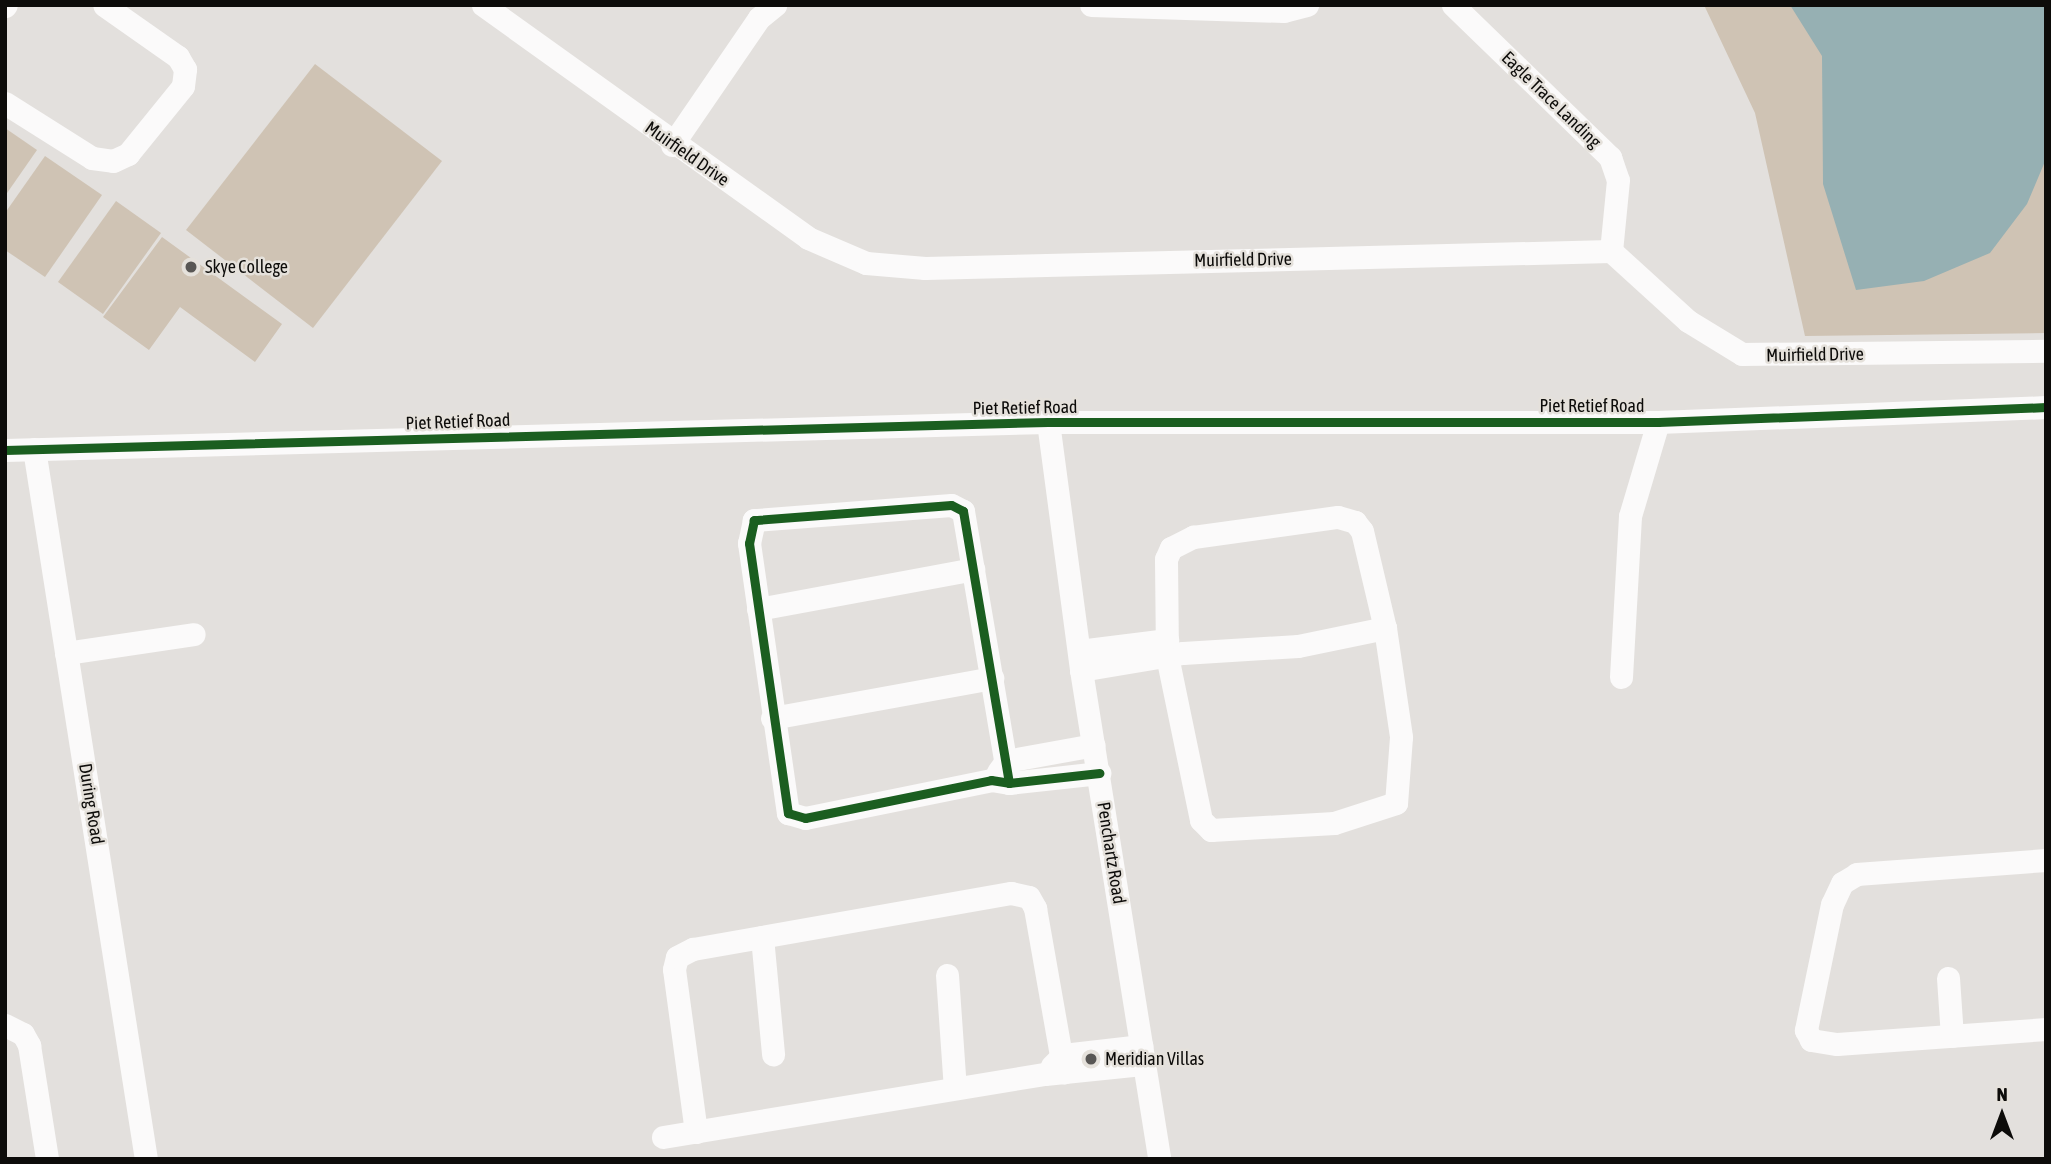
<!DOCTYPE html>
<style>
body{margin:0}
#map{position:relative;width:2051px;height:1164px;overflow:hidden;background:#e3e0dd;font-family:"Asap Condensed",sans-serif}
div>[style]{position:absolute}
.green>*{inset:0;background:#cfc3b4}
.water>*{inset:0;background:#96b0b3}
.minor>*{height:23px;margin:-11.5px;padding:0 11.5px;transform-origin:11.5px;border-radius:11.5px;background:#fbfafa}
.cycleway>*{height:9px;margin:-4.5px;padding:0 4.5px;transform-origin:4.5px;border-radius:4.5px;background:#1b5e20}
.dots>*{width:19px;height:19px;translate:-50% -50%;box-sizing:border-box;border:4px solid #e5e1db;border-radius:50%}
span{translate:-50% -50%;white-space:nowrap;text-align:center;line-height:1.15;-webkit-text-stroke:5px #e5e1db;paint-order:stroke}
.street-label{font-size:18px;color:#0d0c0a}
.poi-label{font-size:18px;color:#0d0c0a}
.left{translate:0 -50%;text-align:left}
.frame{position:absolute;inset:0;border:7px solid #0d0c0a;pointer-events:none}
.north{position:absolute;left:1967px;top:1080px;width:70px;height:70px;-webkit-text-stroke:5px #e5e1db;paint-order:stroke;rotate:0deg;font-size:19px;font-weight:700;line-height:28px;text-align:center;color:#0d0c0a}
.north::after{content:'';display:block;margin:auto;width:24px;height:32px;background:#0d0c0a;clip-path:polygon(50% 0,100% 100%,50% 72%,0 100%)}
</style>
<div id="map">
<div class="green">
<i style="clip-path:polygon(1704px 5px,2046px 5px,2046px 333px,1805px 336px,1755px 113px)"></i>
<i style="clip-path:polygon(315px 64px,442px 161px,313px 328px,186px 230px)"></i>
<i style="clip-path:polygon(5px 128px,37px 150px,5px 196px)"></i>
<i style="clip-path:polygon(45px 156px,102px 195px,45px 277px,5px 250px,5px 213px)"></i>
<i style="clip-path:polygon(116px 201px,161px 233px,103px 314px,58px 282px)"></i>
<i style="clip-path:polygon(162px 237px,282px 324px,255px 362px,180px 307px,149px 350px,103px 317px)"></i>
</div>
<div class="water">
<i style="clip-path:polygon(1790px 5px,2046px 5px,2046px 159px,2027px 204px,1990px 253px,1924px 281px,1856px 290px,1823px 184px,1822px 56px)"></i>
</div>
<div class="minor">
<i style="left:483px;top:5px;width:400px;rotate:35.6deg"></i>
<i style="left:808px;top:238px;width:63px;rotate:23.3deg"></i>
<i style="left:866px;top:263px;width:59px;rotate:4.8deg"></i>
<i style="left:925px;top:268px;width:686px;rotate:-1.42deg"></i>
<i style="left:1611px;top:251px;width:104px;rotate:42.3deg"></i>
<i style="left:1688px;top:321px;width:63px;rotate:31.4deg"></i>
<i style="left:1742px;top:354px;width:304px;rotate:-0.6deg"></i>
<i style="left:1091px;top:5px;width:193px;rotate:1.8deg"></i>
<i style="left:1284px;top:11px;width:24px;rotate:-15deg"></i>
<i style="left:1453px;top:5px;width:219px;rotate:44.1deg"></i>
<i style="left:1610px;top:157px;width:24px;rotate:71deg"></i>
<i style="left:1618px;top:180px;width:71px;rotate:95.6deg"></i>
<i style="left:5px;top:6px;width:1px;rotate:-45deg"></i>
<i style="left:5px;top:103px;width:103px;rotate:32.3deg"></i>
<i style="left:92px;top:158px;width:21px;rotate:8deg"></i>
<i style="left:113px;top:161px;width:17px;rotate:-25deg"></i>
<i style="left:128px;top:154px;width:87px;rotate:-51deg"></i>
<i style="left:183px;top:86px;width:17px;rotate:-83deg"></i>
<i style="left:185px;top:69px;width:14px;rotate:-120deg"></i>
<i style="left:178px;top:57px;width:90px;rotate:-144.9deg"></i>
<i style="left:672px;top:145px;width:154px;rotate:-55.6deg"></i>
<i style="left:759px;top:18px;width:21px;rotate:-39deg"></i>
<i style="left:1048px;top:422px;width:250px;rotate:82.4deg"></i>
<i style="left:1081px;top:670px;width:495px;rotate:80.9deg"></i>
<i style="left:34px;top:449px;width:719px;rotate:81.04deg"></i>
<i style="left:5px;top:450px;width:1043px;rotate:-1.54deg"></i>
<i style="left:1048px;top:422px;width:610px"></i>
<i style="left:1658px;top:422px;width:388px;rotate:-2.2deg"></i>
<i style="left:1338px;top:517px;width:18px;rotate:16deg"></i>
<i style="left:1355px;top:522px;width:11px;rotate:52deg"></i>
<i style="left:1362px;top:531px;width:100px;rotate:76.7deg"></i>
<i style="left:1385px;top:628px;width:110px;rotate:81.6deg"></i>
<i style="left:1401px;top:737px;width:66px;rotate:94.3deg"></i>
<i style="left:1396px;top:803px;width:65px;rotate:162.1deg"></i>
<i style="left:1334px;top:823px;width:123px;rotate:176.7deg"></i>
<i style="left:1211px;top:830px;width:14px;rotate:-135deg"></i>
<i style="left:1201px;top:820px;width:167px;rotate:-101.7deg"></i>
<i style="left:1167px;top:656px;width:97px;rotate:-90.6deg"></i>
<i style="left:1166px;top:559px;width:12px;rotate:-66deg"></i>
<i style="left:1171px;top:548px;width:25px;rotate:-27deg"></i>
<i style="left:1193px;top:537px;width:146px;rotate:-7.9deg"></i>
<i style="left:758px;top:609px;width:219px;rotate:-10.5deg"></i>
<i style="left:1079px;top:651px;width:89px;rotate:-7.1deg"></i>
<i style="left:66px;top:653px;width:129px;rotate:-8.4deg"></i>
<i style="left:1081px;top:670px;width:103px;rotate:-9.5deg"></i>
<i style="left:1183px;top:653px;width:115px;rotate:-3.5deg"></i>
<i style="left:1298px;top:646px;width:89px;rotate:-11.7deg"></i>
<i style="left:1621px;top:677px;width:161px;rotate:-86.8deg"></i>
<i style="left:1630px;top:516px;width:98px;rotate:-73.4deg"></i>
<i style="left:772px;top:718px;width:224px;rotate:-10.3deg"></i>
<i style="left:998px;top:772px;width:14px;rotate:-54deg"></i>
<i style="left:1006px;top:761px;width:89px;rotate:-10.3deg"></i>
<i style="left:1009px;top:783px;width:276px;rotate:-99.6deg"></i>
<i style="left:963px;top:511px;width:13px;rotate:-153deg"></i>
<i style="left:951px;top:505px;width:198px;rotate:175.6deg"></i>
<i style="left:754px;top:520px;width:24px;rotate:102deg"></i>
<i style="left:749px;top:543px;width:273px;rotate:81.8deg"></i>
<i style="left:788px;top:813px;width:18px;rotate:16deg"></i>
<i style="left:805px;top:818px;width:190px;rotate:-11.5deg"></i>
<i style="left:991px;top:780px;width:18px;rotate:9deg"></i>
<i style="left:1009px;top:783px;width:91px;rotate:-6.3deg"></i>
<i style="left:2046px;top:860px;width:190px;rotate:175.8deg"></i>
<i style="left:1857px;top:874px;width:17px;rotate:149deg"></i>
<i style="left:1842px;top:883px;width:23px;rotate:115deg"></i>
<i style="left:1832px;top:904px;width:129px;rotate:101.7deg"></i>
<i style="left:1806px;top:1030px;width:11px;rotate:63deg"></i>
<i style="left:1811px;top:1040px;width:26px;rotate:9deg"></i>
<i style="left:1837px;top:1044px;width:210px;rotate:-4.1deg"></i>
<i style="left:762px;top:937px;width:118px;rotate:84.6deg"></i>
<i style="left:947px;top:975px;width:113px;rotate:86deg"></i>
<i style="left:1948px;top:978px;width:58px;rotate:86.1deg"></i>
<i style="left:5px;top:1025px;width:20px;rotate:27deg"></i>
<i style="left:23px;top:1034px;width:13px;rotate:61deg"></i>
<i style="left:29px;top:1045px;width:115px;rotate:81deg"></i>
<i style="left:1052px;top:1066px;width:16px;rotate:-45deg"></i>
<i style="left:1063px;top:1055px;width:79px;rotate:-6.6deg"></i>
<i style="left:696px;top:1132px;width:164px;rotate:-97.7deg"></i>
<i style="left:674px;top:969px;width:12px;rotate:-76deg"></i>
<i style="left:677px;top:957px;width:18px;rotate:-27deg"></i>
<i style="left:693px;top:949px;width:323px;rotate:-10deg"></i>
<i style="left:1011px;top:893px;width:18px;rotate:13deg"></i>
<i style="left:1029px;top:897px;width:13px;rotate:61deg"></i>
<i style="left:1035px;top:908px;width:167px;rotate:80deg"></i>
<i style="left:663px;top:1137px;width:387px;rotate:-9.4deg"></i>
<i style="left:1045px;top:1074px;width:100px;rotate:-5.8deg"></i>
</div>
<div class="cycleway">
<i style="left:5px;top:450px;width:1043px;rotate:-1.54deg"></i>
<i style="left:1048px;top:422px;width:610px"></i>
<i style="left:1658px;top:422px;width:388px;rotate:-2.2deg"></i>
<i style="left:1009px;top:783px;width:276px;rotate:-99.6deg"></i>
<i style="left:963px;top:511px;width:13px;rotate:-153deg"></i>
<i style="left:951px;top:505px;width:198px;rotate:175.6deg"></i>
<i style="left:754px;top:520px;width:24px;rotate:102deg"></i>
<i style="left:749px;top:543px;width:273px;rotate:81.8deg"></i>
<i style="left:788px;top:813px;width:18px;rotate:16deg"></i>
<i style="left:805px;top:818px;width:190px;rotate:-11.5deg"></i>
<i style="left:991px;top:780px;width:18px;rotate:9deg"></i>
<i style="left:1009px;top:783px;width:91px;rotate:-6.3deg"></i>
</div>
<div class="dots">
<i style="left:191px;top:267px;background:#585654"></i>
<i style="left:1091px;top:1059px;background:#585654"></i>
</div>
<div class="street-label">
<span style="left:1551px;top:100px;rotate:44deg">Eagle Trace Landing</span>
<span style="left:687px;top:154px;rotate:35deg">Muirfield Drive</span>
<span style="left:1243px;top:260px;rotate:-1deg">Muirfield Drive</span>
<span style="left:1815px;top:355px;rotate:-1deg">Muirfield Drive</span>
<span style="left:1592px;top:406px">Piet Retief Road</span>
<span style="left:1025px;top:408px;rotate:-1deg">Piet Retief Road</span>
<span style="left:458px;top:422px;rotate:-2deg">Piet Retief Road</span>
<span style="left:91px;top:804px;rotate:81deg">During Road</span>
<span style="left:1111px;top:853px;rotate:81deg">Penchartz Road</span>
</div>
<div class="poi-label">
<span class="left" style="left:205px;top:267px">Skye College</span>
<span class="left" style="left:1105px;top:1059px">Meridian Villas</span>
</div>
<div class="frame"></div>
<div class="north">N</div>
</div>
